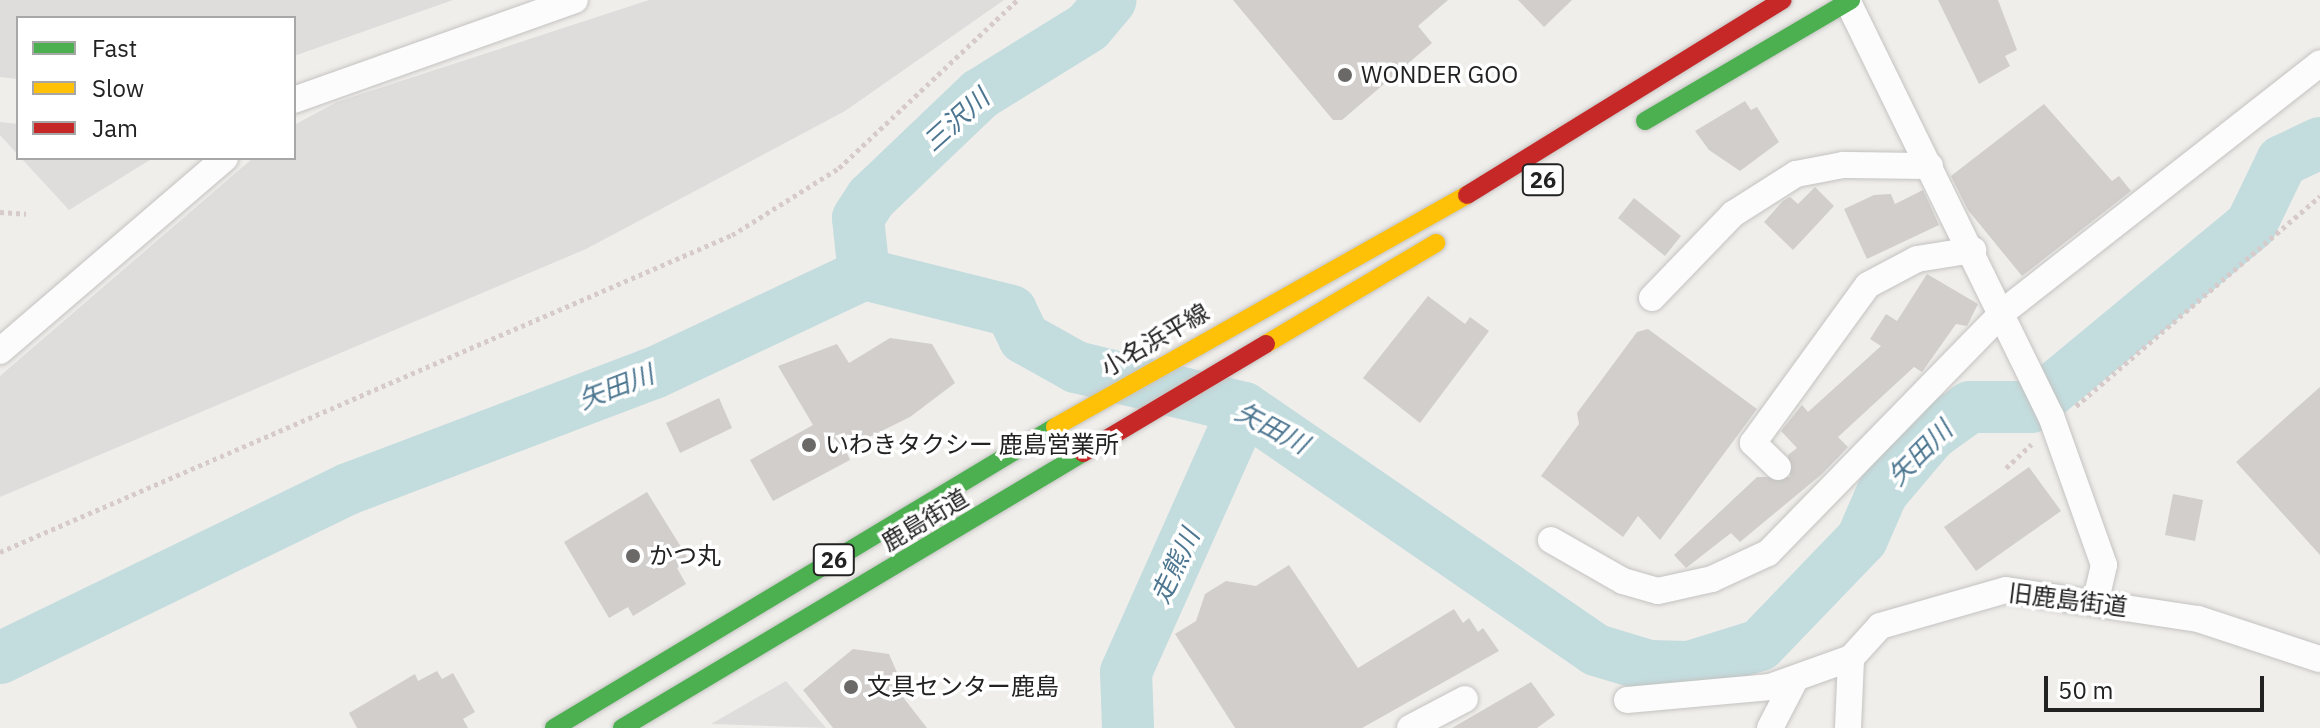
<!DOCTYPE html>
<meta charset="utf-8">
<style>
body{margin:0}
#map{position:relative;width:2320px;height:728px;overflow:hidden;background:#f0eeeb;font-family:"IBM Plex Sans","Noto Sans JP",sans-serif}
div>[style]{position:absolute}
.parking>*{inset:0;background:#dedddc}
.river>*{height:52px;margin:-26px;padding:0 26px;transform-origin:26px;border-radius:26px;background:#c3dcde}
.building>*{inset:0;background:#d1cecc}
.path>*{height:5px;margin-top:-2.5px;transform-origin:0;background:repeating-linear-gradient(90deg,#d6cbca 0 4px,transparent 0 8px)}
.roads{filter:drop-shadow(0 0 2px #c3c3c1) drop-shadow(0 0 2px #c3c3c1)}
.street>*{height:26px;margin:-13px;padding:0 13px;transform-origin:13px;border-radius:13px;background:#fdfcfc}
.fast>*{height:18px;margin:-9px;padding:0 9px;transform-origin:9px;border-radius:9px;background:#4caf50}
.slow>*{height:18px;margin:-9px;padding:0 9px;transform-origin:9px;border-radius:9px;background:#ffc107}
.jam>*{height:18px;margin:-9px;padding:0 9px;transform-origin:9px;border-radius:9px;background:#c62828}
.dots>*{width:22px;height:22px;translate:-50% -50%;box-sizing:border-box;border:4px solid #fff;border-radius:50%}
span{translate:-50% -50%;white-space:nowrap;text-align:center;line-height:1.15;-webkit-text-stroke:7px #fff;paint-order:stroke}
.shield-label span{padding:2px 6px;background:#fff;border:2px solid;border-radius:6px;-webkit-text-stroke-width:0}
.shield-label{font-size:22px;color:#222;font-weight:700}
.poi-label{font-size:24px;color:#222}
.left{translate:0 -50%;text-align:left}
.street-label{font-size:24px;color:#222}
.water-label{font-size:26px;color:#4d7791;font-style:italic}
.legend{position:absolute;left:16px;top:16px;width:280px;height:144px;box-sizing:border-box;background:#fff;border:2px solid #a7a7a7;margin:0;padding:10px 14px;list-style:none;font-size:24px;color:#222}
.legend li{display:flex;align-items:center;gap:16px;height:40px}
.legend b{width:40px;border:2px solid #a7a7a7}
.scale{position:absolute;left:2044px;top:676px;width:220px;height:36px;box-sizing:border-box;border:4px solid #222;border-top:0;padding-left:10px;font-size:24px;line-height:28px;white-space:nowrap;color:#222;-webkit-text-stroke:6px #fff;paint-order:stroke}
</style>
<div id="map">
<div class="parking">
<i style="clip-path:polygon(0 0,453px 0,294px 56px,294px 18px,18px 18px,18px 79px,0 77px)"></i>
<i style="clip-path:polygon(649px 0,1004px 0,845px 111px,586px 249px,0 497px,0 376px,253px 158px,294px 158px,294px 125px,337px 102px)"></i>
<i style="clip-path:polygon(0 122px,18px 124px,18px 155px,0 135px)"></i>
<i style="clip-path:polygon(21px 158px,153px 158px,69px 210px)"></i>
<i style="clip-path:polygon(786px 681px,826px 728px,711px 724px)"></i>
</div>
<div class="river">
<i style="left:864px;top:274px;width:56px;rotate:-96.1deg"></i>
<i style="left:858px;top:218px;width:24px;rotate:-57deg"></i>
<i style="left:871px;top:198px;width:151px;rotate:-43.7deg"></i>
<i style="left:980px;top:94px;width:127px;rotate:-31.8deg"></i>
<i style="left:1088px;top:27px;width:35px;rotate:-50deg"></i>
<i style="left:0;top:658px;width:387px;rotate:-25.9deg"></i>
<i style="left:348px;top:489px;width:327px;rotate:-20.8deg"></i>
<i style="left:654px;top:373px;width:232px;rotate:-25.2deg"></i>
<i style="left:864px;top:274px;width:152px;rotate:14.1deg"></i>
<i style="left:1011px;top:311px;width:30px;rotate:64deg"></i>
<i style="left:1024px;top:338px;width:60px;rotate:29.1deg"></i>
<i style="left:1076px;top:367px;width:173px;rotate:13.7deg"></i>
<i style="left:1244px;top:408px;width:427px;rotate:34.5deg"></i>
<i style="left:1596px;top:650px;width:55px;rotate:16.8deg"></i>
<i style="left:1649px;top:666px;width:40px;rotate:1.4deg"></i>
<i style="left:1689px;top:667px;width:74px;rotate:-17.2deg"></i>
<i style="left:1760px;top:645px;width:147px;rotate:-46.1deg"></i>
<i style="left:1862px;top:539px;width:50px;rotate:-66.5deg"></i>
<i style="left:1882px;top:493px;width:76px;rotate:-49.8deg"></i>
<i style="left:1931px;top:435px;width:48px;rotate:-35.7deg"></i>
<i style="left:1970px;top:407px;width:61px"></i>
<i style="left:2031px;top:407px;width:286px;rotate:-39.6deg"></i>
<i style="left:2251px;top:225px;width:71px;rotate:-64.2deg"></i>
<i style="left:2282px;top:161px;width:42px;rotate:-25.3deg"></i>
<i style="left:1128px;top:728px;width:56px;rotate:-92deg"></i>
<i style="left:1126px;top:672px;width:289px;rotate:-65.9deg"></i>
</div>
<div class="building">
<i style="clip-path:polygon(1233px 0,1448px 0,1418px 26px,1432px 43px,1342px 120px,1333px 120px)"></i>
<i style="clip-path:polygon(1518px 0,1572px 0,1544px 27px)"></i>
<i style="clip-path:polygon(1938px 0,1998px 0,2017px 50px,2005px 56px,2010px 66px,1979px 84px)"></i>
<i style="clip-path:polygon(1745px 101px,1751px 110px,1757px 107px,1779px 142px,1740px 171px,1709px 150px,1695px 131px)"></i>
<i style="clip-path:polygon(2044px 104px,2112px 181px,2119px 176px,2131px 191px,2022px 276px,1968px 210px,1951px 176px)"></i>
<i style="clip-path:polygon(1815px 187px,1834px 206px,1793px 250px,1764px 222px,1783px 201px,1790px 197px,1798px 204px)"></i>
<i style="clip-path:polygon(1923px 190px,1939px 225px,1867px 259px,1844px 209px,1874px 195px,1891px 194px,1895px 204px)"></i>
<i style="clip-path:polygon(1634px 198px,1681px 236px,1665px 256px,1618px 218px)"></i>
<i style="clip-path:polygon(1927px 274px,1978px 304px,1967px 326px,1956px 324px,1922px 372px,1914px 367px,1838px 437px,1848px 447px,1822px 474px,1740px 542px,1731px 533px,1686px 568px,1674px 555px,1757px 477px,1790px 477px,1788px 455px,1797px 448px,1781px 431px,1802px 405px,1808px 412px,1881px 346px,1870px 339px,1886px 314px,1897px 321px)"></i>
<i style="clip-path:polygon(1428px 296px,1465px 324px,1470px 317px,1489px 331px,1420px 423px,1363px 378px)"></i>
<i style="clip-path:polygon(1648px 329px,1757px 409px,1660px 540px,1638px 516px,1623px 537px,1541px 476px,1579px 424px,1577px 413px,1637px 332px)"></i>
<i style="clip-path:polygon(890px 338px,932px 344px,955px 383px,910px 417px,845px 449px,850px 460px,773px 501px,750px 460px,813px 425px,778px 366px,837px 344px,849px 363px)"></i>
<i style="clip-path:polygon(2320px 387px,2320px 555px,2236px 462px)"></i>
<i style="clip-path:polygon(719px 398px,732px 428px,680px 453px,666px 423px)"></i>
<i style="clip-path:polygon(2029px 467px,2061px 511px,1976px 571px,1944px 527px)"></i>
<i style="clip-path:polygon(647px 492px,689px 560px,677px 568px,686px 584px,633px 616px,628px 607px,609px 618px,564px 542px)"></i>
<i style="clip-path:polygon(2173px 494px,2203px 500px,2195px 541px,2165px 535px)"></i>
<i style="clip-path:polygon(1289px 565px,1358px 668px,1454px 609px,1463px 623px,1469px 618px,1478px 632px,1483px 628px,1499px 651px,1362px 728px,1235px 728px,1175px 634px,1196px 621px,1205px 594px,1226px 581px,1256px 586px)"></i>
<i style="clip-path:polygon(853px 649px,889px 654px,899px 677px,892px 683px,927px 728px,833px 728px,803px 690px)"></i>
<i style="clip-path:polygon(437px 671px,442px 679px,453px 673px,475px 712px,463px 719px,468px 728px,357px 728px,349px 713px,415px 674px,418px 681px)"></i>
<i style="clip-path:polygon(1531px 682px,1555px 715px,1537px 728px,1452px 728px)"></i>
</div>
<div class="path">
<i style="left:0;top:212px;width:26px;rotate:4deg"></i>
<i style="left:2076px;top:406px;width:322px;rotate:-40.7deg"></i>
<i style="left:2006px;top:468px;width:35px;rotate:-43deg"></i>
<i style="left:0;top:552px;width:798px;rotate:-23.42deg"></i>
<i style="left:732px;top:235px;width:126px;rotate:-32.1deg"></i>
<i style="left:839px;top:168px;width:245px;rotate:-43.3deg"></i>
</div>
<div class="roads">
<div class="street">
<i style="left:1847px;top:0;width:463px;rotate:63.9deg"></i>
<i style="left:2051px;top:416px;width:158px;rotate:70.4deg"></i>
<i style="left:2104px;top:565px;width:37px;rotate:103deg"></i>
<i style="left:294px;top:100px;width:298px;rotate:-19.6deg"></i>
<i style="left:1652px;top:298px;width:117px;rotate:-46deg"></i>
<i style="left:1733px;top:214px;width:75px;rotate:-32.4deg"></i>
<i style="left:1796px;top:174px;width:48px;rotate:-10.8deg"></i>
<i style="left:1843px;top:165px;width:87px;rotate:0.7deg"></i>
<i style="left:0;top:351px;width:296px;rotate:-40.6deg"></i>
<i style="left:1778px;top:467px;width:35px;rotate:-136deg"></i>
<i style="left:1753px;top:443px;width:195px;rotate:-54deg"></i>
<i style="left:1868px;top:285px;width:55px;rotate:-28deg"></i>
<i style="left:1917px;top:259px;width:57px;rotate:-9.1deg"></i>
<i style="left:1551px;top:540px;width:83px;rotate:29.7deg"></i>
<i style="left:1623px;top:581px;width:36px;rotate:16deg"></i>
<i style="left:1658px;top:591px;width:55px;rotate:-12.5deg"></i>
<i style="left:1712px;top:579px;width:62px;rotate:-24.9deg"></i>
<i style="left:1768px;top:553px;width:337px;rotate:-45.7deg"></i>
<i style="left:2003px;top:312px;width:403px;rotate:-38.1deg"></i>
<i style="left:1627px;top:700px;width:144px;rotate:-5.2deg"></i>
<i style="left:1770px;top:687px;width:86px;rotate:-19.7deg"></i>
<i style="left:1410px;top:728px;width:62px;rotate:-27.8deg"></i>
<i style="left:1770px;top:728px;width:54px;rotate:-62.5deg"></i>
<i style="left:1848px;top:728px;width:70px;rotate:-87.5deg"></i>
<i style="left:1851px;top:658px;width:43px;rotate:-47.8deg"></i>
<i style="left:1880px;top:626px;width:131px;rotate:-15.9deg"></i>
<i style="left:2006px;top:590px;width:194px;rotate:8.6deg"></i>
<i style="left:2198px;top:619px;width:128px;rotate:18.2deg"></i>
</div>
<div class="fast">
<i style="left:1645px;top:121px;width:239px;rotate:-30.4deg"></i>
<i style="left:554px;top:728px;width:584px;rotate:-31deg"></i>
<i style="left:622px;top:728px;width:537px;rotate:-30.82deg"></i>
</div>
<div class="slow">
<i style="left:1266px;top:344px;width:198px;rotate:-30.7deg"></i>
<i style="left:1055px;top:427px;width:473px;rotate:-29.4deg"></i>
</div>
<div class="jam">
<i style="left:1467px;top:195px;width:371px;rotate:-31.7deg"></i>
<i style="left:1083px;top:453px;width:213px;rotate:-30.8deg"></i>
</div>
</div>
<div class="dots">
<i style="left:1345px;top:75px;background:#6a6968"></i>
<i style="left:809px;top:445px;background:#6a6968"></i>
<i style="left:633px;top:556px;background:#6a6968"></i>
<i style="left:851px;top:687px;background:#6a6968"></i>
</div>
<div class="shield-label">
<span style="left:1543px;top:180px">26</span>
<span style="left:834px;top:560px">26</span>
</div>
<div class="poi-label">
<span class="left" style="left:1361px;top:75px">WONDER GOO</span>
<span class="left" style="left:825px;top:445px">いわきタクシー 鹿島営業所</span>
<span class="left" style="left:649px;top:556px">かつ丸</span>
<span class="left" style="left:867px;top:687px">文具センター鹿島</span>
</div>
<div class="street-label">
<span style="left:1155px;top:340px;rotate:-30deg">小名浜平線</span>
<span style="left:925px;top:520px;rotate:-31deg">鹿島街道</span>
<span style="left:2068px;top:600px;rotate:7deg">旧鹿島街道</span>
</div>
<div class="water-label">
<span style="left:956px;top:120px;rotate:-42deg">三沢川</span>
<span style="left:616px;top:387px;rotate:-21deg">矢田川</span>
<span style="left:1272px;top:428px;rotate:28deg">矢田川</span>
<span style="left:1920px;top:453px;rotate:-45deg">矢田川</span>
<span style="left:1175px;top:566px;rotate:-65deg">走熊川</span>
</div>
<ul class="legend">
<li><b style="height:10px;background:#4caf50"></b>Fast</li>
<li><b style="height:10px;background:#ffc107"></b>Slow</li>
<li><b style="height:10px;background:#c62828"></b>Jam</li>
</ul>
<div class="scale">50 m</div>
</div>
